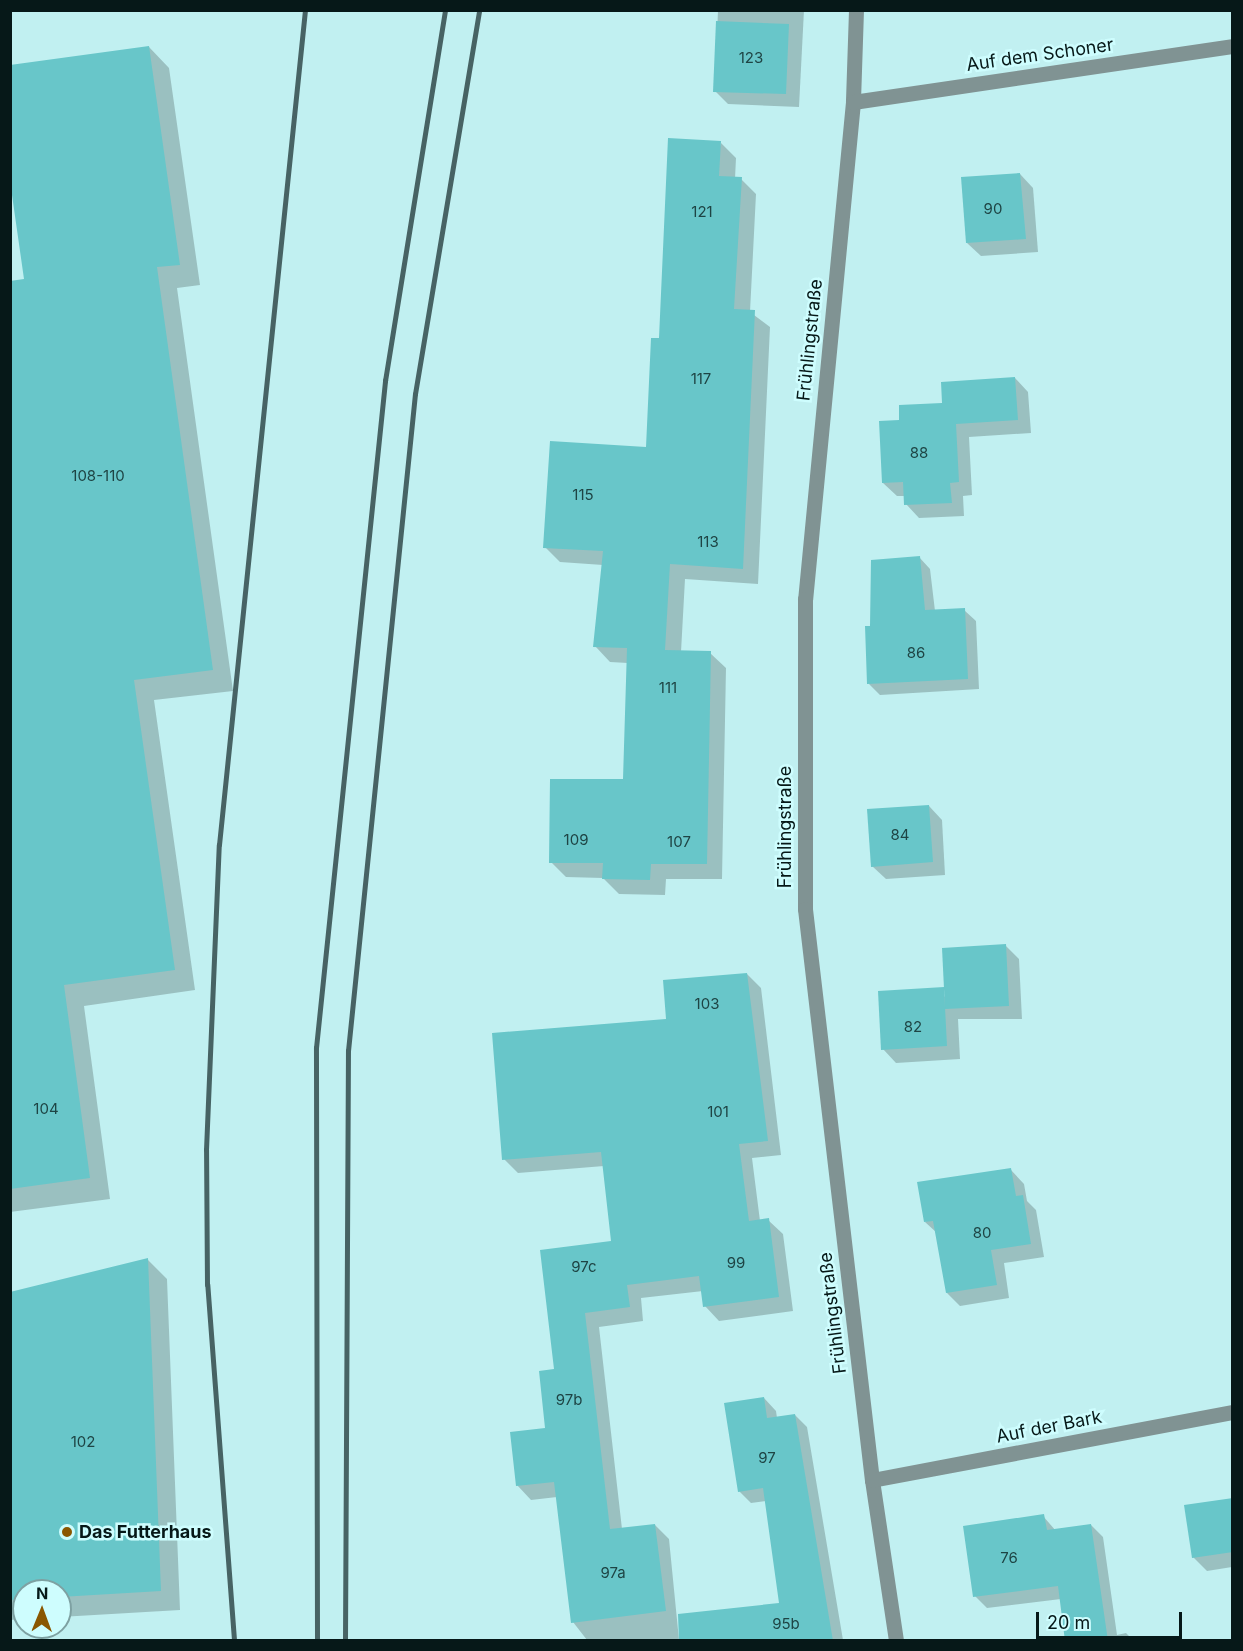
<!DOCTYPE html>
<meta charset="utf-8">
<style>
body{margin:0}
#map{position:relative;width:1243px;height:1651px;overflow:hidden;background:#c1f0f1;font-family:Inter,sans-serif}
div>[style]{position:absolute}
.shadow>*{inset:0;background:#0003}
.building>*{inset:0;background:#68c6c9}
.minor>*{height:15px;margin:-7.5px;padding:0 7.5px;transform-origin:7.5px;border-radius:7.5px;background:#809393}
.rail>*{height:4.5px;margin:-2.25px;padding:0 2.25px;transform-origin:2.25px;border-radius:2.25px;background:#476364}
.dots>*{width:16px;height:16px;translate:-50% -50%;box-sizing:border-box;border:3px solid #cefdfe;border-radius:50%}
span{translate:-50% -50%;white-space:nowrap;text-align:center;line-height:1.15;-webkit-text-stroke:5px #cefdfe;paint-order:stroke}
.number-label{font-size:15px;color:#1e4444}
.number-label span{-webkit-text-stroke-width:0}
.street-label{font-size:18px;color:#061818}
.poi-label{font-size:18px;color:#061818;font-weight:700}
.left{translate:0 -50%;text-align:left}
.frame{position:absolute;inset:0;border:12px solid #061818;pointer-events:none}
.north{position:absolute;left:12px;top:1579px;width:60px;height:60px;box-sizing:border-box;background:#cefdfe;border:2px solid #7ea1a2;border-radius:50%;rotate:1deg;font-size:16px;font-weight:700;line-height:24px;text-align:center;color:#061818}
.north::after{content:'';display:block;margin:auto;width:21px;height:27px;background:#8a5701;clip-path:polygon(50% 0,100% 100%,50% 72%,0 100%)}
.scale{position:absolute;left:1036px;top:1612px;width:146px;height:27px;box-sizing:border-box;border:3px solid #061818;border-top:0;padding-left:8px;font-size:18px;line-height:21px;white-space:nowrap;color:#061818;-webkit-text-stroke:4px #cefdfe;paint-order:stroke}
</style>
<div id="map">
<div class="shadow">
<i style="clip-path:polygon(718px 10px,804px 10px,799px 107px,728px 104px,715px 91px)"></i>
<i style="clip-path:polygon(149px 47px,169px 68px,200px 285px,177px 288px,233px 691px,154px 700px,195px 990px,84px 1006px,110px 1199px,10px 1212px,10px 282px,26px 280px)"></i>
<i style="clip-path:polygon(721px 143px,736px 158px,735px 179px,741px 179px,756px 194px,750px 312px,770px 327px,758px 584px,685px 579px,681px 652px,710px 653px,726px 668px,722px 879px,666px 879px,665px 895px,619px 894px,603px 878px,566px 877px,551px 862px,624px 780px,628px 663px,610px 662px,595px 646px,603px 565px,560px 562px,545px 547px,647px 449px,660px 340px)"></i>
<i style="clip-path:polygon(1020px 174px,1033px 188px,1038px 252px,981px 256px,967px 243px)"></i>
<i style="clip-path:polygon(1015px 378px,1028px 392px,1031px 433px,969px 437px,972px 495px,963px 496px,964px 516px,919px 518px,906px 504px,905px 496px,897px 496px,883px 483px,901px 422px)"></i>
<i style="clip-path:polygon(919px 557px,930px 569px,935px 611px,964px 610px,976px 621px,979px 689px,880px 695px,869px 684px,871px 628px)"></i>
<i style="clip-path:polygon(929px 806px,942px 820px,945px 875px,886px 879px,872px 866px)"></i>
<i style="clip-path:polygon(1005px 945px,1019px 959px,1022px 1019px,958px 1019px,960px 1059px,896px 1063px,883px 1049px)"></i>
<i style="clip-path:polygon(747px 974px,761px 988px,781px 1155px,752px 1158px,760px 1221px,768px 1220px,783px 1234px,793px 1311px,719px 1321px,705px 1306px,703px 1291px,641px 1298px,643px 1321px,599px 1327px,622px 1529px,655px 1525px,669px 1539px,679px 1640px,587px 1640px,573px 1622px,557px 1497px,531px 1500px,517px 1485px,547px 1429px,556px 1371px,613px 1243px,604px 1166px,518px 1173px,504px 1159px,668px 1021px)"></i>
<i style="clip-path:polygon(1011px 1170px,1024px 1184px,1027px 1201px,1036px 1210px,1044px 1257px,1004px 1263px,1009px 1298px,960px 1306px,947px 1293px,937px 1233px,925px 1222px)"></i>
<i style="clip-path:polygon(148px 1260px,167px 1279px,180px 1610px,60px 1617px,60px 1591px,24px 1591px,24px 1619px,10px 1620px,10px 1294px)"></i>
<i style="clip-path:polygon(764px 1398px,776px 1411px,777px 1418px,795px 1415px,807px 1427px,843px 1640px,745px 1640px,780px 1604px,766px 1501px,751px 1503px,739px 1491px)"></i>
<i style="clip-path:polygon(1232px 1499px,1232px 1567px,1207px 1571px,1193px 1557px)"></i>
<i style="clip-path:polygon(1043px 1516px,1056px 1531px,1091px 1525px,1103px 1537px,1117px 1635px,1126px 1633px,1133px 1640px,1067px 1640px,1061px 1599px,987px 1608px,975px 1596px)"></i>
</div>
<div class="building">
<i style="clip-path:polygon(716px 21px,789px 24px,786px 94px,713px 92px)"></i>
<i style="clip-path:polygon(149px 46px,180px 265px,157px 267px,213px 670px,134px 680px,175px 970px,64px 985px,90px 1178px,10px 1189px,10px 281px,24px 279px,10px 181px,10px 65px)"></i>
<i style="clip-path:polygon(668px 138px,721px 141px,719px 176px,742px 177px,734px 309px,755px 310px,743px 569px,670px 564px,665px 650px,711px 651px,707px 864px,651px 864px,650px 880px,602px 879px,603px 863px,549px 863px,550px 779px,623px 779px,627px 648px,593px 647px,603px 551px,543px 548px,550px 441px,646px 447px,651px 338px,659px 338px)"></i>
<i style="clip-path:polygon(1020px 173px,1026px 239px,966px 243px,961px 177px)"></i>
<i style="clip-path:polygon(1015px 377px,1018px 420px,956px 424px,959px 482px,950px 483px,952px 503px,904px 505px,903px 482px,882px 483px,879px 421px,899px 420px,899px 405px,942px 403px,941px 382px)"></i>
<i style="clip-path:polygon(920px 556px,925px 610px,965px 608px,968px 679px,867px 684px,865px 626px,870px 626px,871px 560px)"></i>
<i style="clip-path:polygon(929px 805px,933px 862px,871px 867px,867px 809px)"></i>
<i style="clip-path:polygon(1006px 944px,1009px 1006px,945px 1009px,942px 948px)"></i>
<i style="clip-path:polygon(747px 973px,768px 1141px,739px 1144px,749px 1221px,769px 1218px,779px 1297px,703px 1307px,699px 1276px,627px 1285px,630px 1307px,585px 1313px,610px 1529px,655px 1524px,666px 1611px,571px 1623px,554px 1482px,516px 1486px,510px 1432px,545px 1428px,539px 1371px,554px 1369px,540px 1250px,611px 1241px,601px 1152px,502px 1160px,492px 1033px,666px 1019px,663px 980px)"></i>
<i style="clip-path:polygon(944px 987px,947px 1046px,881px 1050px,878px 991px)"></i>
<i style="clip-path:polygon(1011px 1168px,1016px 1196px,1023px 1195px,1031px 1244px,991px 1250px,997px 1285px,946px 1293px,933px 1221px,924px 1222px,917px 1182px)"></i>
<i style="clip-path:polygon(148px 1258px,161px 1591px,60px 1597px,60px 1591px,24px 1591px,24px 1599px,10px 1600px,10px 1292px)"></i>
<i style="clip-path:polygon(764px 1397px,767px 1418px,795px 1414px,833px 1641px,679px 1641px,678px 1614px,779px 1603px,763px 1488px,738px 1492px,724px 1403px)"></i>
<i style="clip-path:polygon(1233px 1498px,1233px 1552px,1192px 1558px,1184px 1505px)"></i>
<i style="clip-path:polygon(1044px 1514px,1047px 1530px,1091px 1524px,1108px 1641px,1065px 1641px,1058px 1586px,973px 1597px,963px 1526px)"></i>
</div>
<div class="minor">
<i style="left:856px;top:10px;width:92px;rotate:91.9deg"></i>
<i style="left:853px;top:102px;width:499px;rotate:95.5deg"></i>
<i style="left:805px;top:599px;width:310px;rotate:90deg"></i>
<i style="left:805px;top:909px;width:575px;rotate:83.31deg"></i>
<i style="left:872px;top:1480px;width:162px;rotate:81.5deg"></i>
<i style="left:853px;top:102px;width:383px;rotate:-8.4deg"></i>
<i style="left:872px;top:1480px;width:366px;rotate:-10.7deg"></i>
</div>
<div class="rail">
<i style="left:234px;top:1640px;width:356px;rotate:-94.3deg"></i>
<i style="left:207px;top:1285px;width:135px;rotate:-90.4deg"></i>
<i style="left:206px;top:1150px;width:305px;rotate:-87.6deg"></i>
<i style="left:219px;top:845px;width:839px;rotate:-84.12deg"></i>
<i style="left:317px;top:1640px;width:592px;rotate:-90.1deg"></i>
<i style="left:316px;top:1048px;width:671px;rotate:-84.09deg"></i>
<i style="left:385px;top:381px;width:376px;rotate:-80.8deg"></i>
<i style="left:345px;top:1640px;width:589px;rotate:-89.71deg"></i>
<i style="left:348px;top:1051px;width:660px;rotate:-84.18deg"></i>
<i style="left:415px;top:394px;width:389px;rotate:-80.5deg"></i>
</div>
<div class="dots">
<i style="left:67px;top:1532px;background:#8a5701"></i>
</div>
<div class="number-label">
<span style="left:751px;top:58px">123</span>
<span style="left:993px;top:209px">90</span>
<span style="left:702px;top:212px">121</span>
<span style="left:701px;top:379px">117</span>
<span style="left:919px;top:453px">88</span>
<span style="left:98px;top:476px">108-110</span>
<span style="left:583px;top:495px">115</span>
<span style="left:708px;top:542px">113</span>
<span style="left:916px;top:653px">86</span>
<span style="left:668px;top:688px">111</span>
<span style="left:900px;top:835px">84</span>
<span style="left:576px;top:840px">109</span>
<span style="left:679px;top:842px">107</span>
<span style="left:707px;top:1004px">103</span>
<span style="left:913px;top:1027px">82</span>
<span style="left:46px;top:1109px">104</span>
<span style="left:718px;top:1112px">101</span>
<span style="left:982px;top:1233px">80</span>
<span style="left:736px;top:1263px">99</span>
<span style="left:584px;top:1267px">97c</span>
<span style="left:569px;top:1400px">97b</span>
<span style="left:83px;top:1442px">102</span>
<span style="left:767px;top:1458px">97</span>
<span style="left:1009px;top:1558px">76</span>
<span style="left:613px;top:1573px">97a</span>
<span style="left:786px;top:1624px">95b</span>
</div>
<div class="street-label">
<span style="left:1040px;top:55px;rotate:-8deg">Auf dem Schoner</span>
<span style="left:810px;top:340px;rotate:-84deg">Frühlingstraße</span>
<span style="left:785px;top:827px;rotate:-90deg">Frühlingstraße</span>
<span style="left:833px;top:1313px;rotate:-97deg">Frühlingstraße</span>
<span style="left:1049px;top:1427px;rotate:-11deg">Auf der Bark</span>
</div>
<div class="poi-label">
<span class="left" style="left:79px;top:1532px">Das Futterhaus</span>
</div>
<div class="frame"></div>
<div class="north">N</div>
<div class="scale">20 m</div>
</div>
